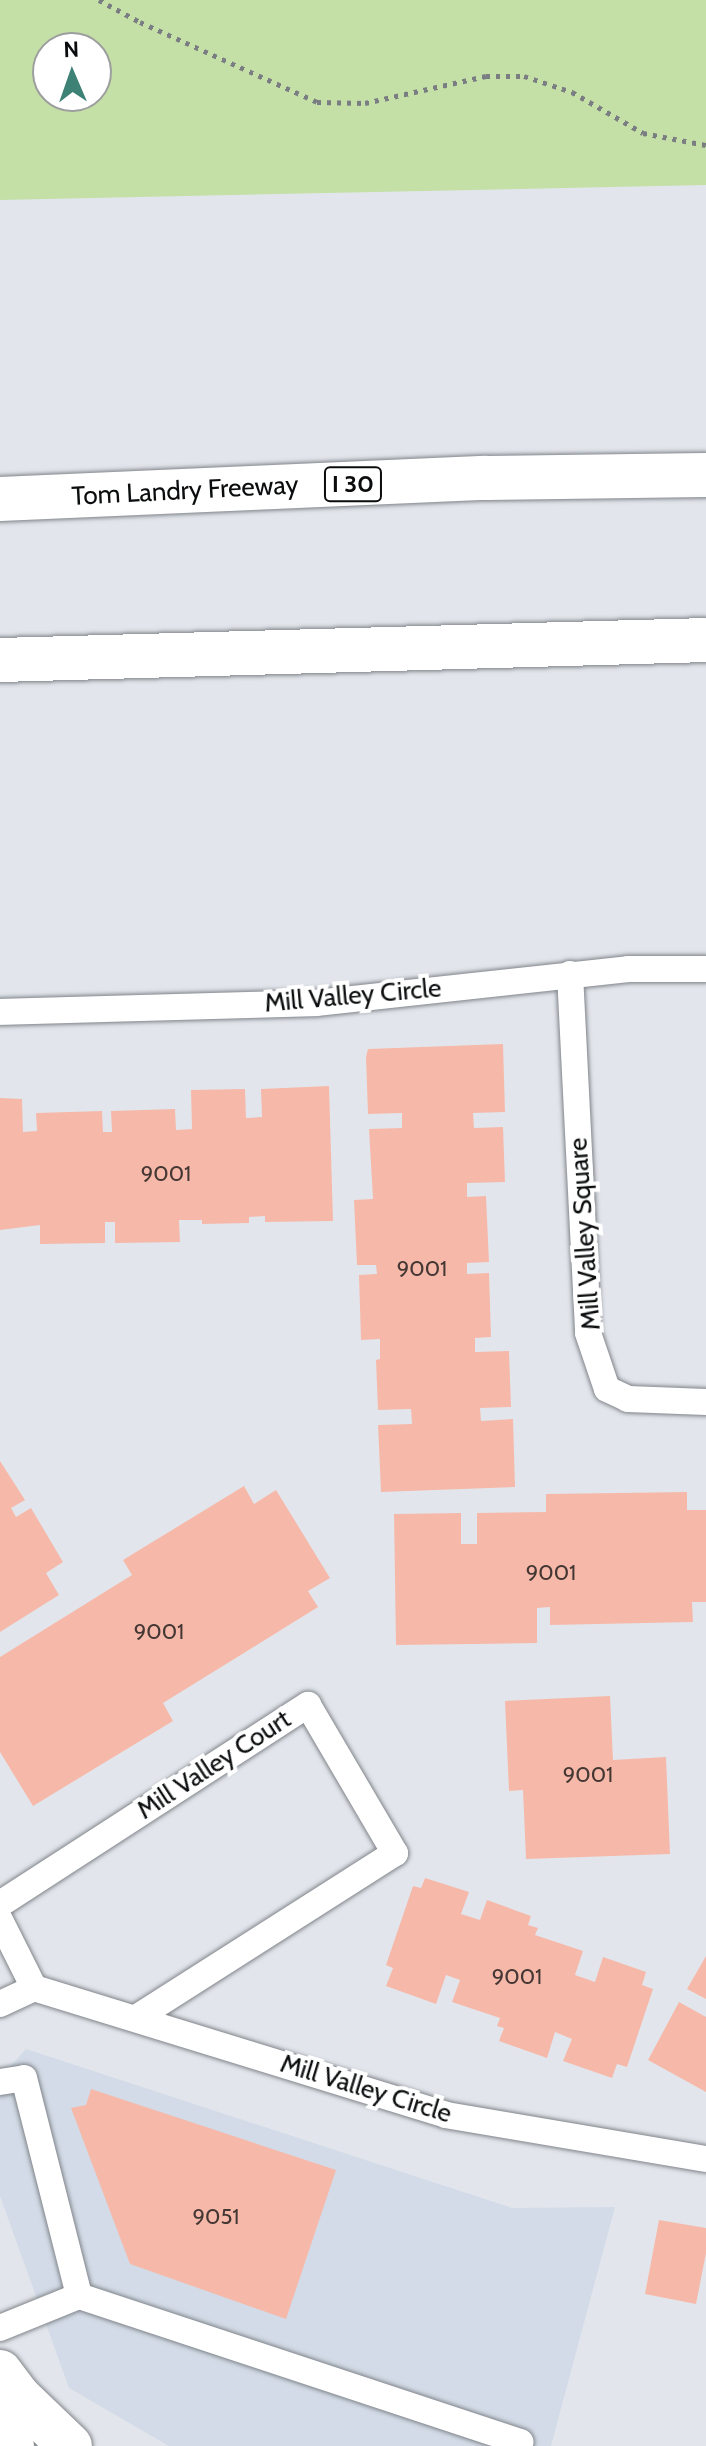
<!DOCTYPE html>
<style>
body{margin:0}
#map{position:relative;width:706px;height:2446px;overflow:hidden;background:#e2e6ec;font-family:Cabin,sans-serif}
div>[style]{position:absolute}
.built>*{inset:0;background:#d2dbe7}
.green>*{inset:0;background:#c4e0a7}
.building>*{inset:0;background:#f6b9a9}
.path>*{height:5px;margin-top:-2.5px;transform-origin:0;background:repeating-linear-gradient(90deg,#7a7d81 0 4px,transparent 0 10px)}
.roads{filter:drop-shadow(0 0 2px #81858a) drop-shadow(0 0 2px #81858a)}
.service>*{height:26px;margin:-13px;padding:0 13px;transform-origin:13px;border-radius:13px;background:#fff}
.tertiary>*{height:44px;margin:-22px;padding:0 22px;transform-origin:22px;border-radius:22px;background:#fff}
.secondary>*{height:44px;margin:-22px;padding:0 22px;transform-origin:22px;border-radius:22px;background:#fff}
.motorway>*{height:44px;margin:-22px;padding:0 22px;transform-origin:22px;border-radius:22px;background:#fff}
span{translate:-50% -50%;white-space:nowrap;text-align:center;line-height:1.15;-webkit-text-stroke:8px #fff;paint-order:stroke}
.number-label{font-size:22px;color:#453734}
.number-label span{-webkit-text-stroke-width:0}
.shield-label span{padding:2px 6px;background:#fff;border:2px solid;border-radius:6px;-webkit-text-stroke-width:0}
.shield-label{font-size:24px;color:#0a0c0d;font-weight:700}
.street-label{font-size:26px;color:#0a0c0d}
.north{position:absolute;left:32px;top:32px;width:80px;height:80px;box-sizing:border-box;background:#fff;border:2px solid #9d9e9e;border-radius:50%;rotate:358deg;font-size:22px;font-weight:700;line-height:32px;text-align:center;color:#0a0c0d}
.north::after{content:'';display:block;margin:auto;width:28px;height:36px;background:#3e8175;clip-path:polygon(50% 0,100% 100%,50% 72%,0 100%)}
</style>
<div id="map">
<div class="built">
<i style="clip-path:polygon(26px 2049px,512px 2208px,615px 2207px,551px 2446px,169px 2446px,69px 2388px,0 2196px,0 2078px)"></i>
</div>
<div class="green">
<i style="clip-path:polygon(evenodd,0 0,706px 0,706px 185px,0 200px,0 0,48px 48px,96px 48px,96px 96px,48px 96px,48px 48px)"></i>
</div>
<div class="building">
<i style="clip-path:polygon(503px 1044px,505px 1112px,473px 1113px,474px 1128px,503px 1127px,505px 1182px,467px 1183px,467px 1197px,486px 1196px,489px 1262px,467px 1263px,467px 1274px,489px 1273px,491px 1337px,475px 1338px,475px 1352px,509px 1351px,511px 1407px,480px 1408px,481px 1421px,513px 1419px,515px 1487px,381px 1492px,378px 1425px,412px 1424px,411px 1409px,378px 1410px,376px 1360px,380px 1359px,380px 1339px,361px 1340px,359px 1275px,377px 1274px,376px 1265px,357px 1265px,354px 1200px,373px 1199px,369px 1129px,402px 1128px,402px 1113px,368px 1114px,366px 1057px,368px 1049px)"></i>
<i style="clip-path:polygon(329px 1086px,333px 1221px,265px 1222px,265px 1216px,249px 1217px,249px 1223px,202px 1224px,202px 1220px,179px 1220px,180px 1242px,115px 1243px,115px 1222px,105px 1222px,105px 1243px,40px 1244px,40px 1225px,0 1230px,0 1098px,22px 1099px,23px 1132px,37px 1131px,36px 1113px,102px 1111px,103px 1132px,112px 1132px,111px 1111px,175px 1109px,176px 1130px,192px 1129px,191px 1090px,245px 1089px,246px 1118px,262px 1117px,261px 1089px)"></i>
<i style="clip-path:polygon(0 1461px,25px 1500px,11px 1508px,16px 1517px,31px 1508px,63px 1562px,46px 1573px,59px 1595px,0 1632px)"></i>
<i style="clip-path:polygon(244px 1486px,254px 1504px,276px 1490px,330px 1578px,308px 1591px,318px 1607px,163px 1703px,173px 1721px,33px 1806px,0 1752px,0 1657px,132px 1575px,123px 1560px)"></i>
<i style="clip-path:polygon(687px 1492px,687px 1510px,706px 1510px,706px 1602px,692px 1602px,693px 1622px,550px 1625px,550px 1607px,537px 1608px,537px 1643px,396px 1645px,394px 1514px,461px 1513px,461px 1544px,477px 1544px,477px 1513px,546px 1512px,546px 1494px)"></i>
<i style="clip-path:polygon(610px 1696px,613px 1760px,666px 1757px,670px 1854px,526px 1859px,523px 1790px,509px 1791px,505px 1701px)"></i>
<i style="clip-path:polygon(425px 1878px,469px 1892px,461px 1914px,480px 1920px,487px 1900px,531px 1916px,528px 1925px,538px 1928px,535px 1935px,583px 1951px,575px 1975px,595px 1982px,603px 1957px,646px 1972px,642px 1985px,653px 1989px,627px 2067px,617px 2064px,612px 2078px,563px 2061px,572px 2039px,555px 2032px,547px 2058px,499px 2041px,504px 2028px,497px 2026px,500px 2018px,452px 2002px,460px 1980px,446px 1975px,436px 2004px,386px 1986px,393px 1968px,386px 1965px,413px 1886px,421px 1888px)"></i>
<i style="clip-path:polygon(706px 1956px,706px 1999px,687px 1989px)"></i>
<i style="clip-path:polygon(679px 2002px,706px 2017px,706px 2092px,648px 2060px)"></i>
<i style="clip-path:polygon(91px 2089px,336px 2170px,286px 2319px,130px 2264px,71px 2108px,86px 2105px)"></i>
<i style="clip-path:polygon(659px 2220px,706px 2228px,706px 2253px,696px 2304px,645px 2294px)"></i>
</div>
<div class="path">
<i style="left:99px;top:0;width:47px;rotate:28.2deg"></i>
<i style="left:140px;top:22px;width:194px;rotate:24.3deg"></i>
<i style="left:317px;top:102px;width:48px;rotate:1.2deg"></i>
<i style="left:365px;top:103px;width:124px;rotate:-12.6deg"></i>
<i style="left:486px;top:76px;width:38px"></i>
<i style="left:524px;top:76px;width:51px;rotate:18.4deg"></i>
<i style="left:572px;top:92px;width:82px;rotate:30deg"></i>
<i style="left:643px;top:133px;width:64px;rotate:10.8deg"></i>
</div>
<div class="roads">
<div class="service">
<i style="left:570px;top:974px;width:359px;rotate:87.1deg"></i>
<i style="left:588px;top:1333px;width:59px;rotate:71.3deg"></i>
<i style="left:607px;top:1389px;width:23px;rotate:25deg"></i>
<i style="left:628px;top:1399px;width:78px;rotate:2.2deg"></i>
<i style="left:0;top:1012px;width:316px;rotate:-1.6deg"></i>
<i style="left:316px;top:1003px;width:314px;rotate:-6.2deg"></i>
<i style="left:628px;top:969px;width:78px"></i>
<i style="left:0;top:1904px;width:367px;rotate:-32.9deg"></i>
<i style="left:308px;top:1705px;width:172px;rotate:59.6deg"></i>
<i style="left:395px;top:1853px;width:307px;rotate:147.5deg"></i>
<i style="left:0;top:1920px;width:76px;rotate:63.4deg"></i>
<i style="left:0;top:2004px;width:38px;rotate:-25deg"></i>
<i style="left:34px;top:1988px;width:431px;rotate:17.1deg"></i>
<i style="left:446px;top:2115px;width:264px;rotate:9.6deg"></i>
<i style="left:0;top:2082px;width:24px;rotate:-9deg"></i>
<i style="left:24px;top:2078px;width:225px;rotate:75.8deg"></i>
<i style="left:0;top:2328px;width:85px;rotate:-22.1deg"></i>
<i style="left:79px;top:2296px;width:465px;rotate:18.3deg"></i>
<i style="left:520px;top:2442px;width:4px;rotate:104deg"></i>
</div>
<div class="tertiary">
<i style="left:0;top:2393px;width:54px;rotate:77.2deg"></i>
</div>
<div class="secondary">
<i style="left:0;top:2372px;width:30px;rotate:53deg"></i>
<i style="left:18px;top:2396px;width:72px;rotate:43.9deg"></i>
</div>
<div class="motorway">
<i style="left:0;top:499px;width:486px;rotate:-2.5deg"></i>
<i style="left:486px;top:478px;width:220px;rotate:-0.8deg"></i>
<i style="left:0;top:660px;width:706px;rotate:-1.62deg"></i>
</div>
</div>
<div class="number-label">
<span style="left:166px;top:1174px">9001</span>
<span style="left:422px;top:1269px">9001</span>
<span style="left:551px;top:1573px">9001</span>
<span style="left:159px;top:1632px">9001</span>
<span style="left:588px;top:1775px">9001</span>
<span style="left:517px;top:1977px">9001</span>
<span style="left:216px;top:2217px">9051</span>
</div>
<div class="shield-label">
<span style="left:353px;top:484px">I 30</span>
</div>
<div class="street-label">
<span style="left:185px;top:491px;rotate:-3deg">Tom Landry Freeway</span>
<span style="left:353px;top:996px;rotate:-5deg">Mill Valley Circle</span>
<span style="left:585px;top:1234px;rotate:-94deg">Mill Valley Square</span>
<span style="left:214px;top:1765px;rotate:-33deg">Mill Valley Court</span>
<span style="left:366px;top:2089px;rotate:17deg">Mill Valley Circle</span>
</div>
<div class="north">N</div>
</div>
